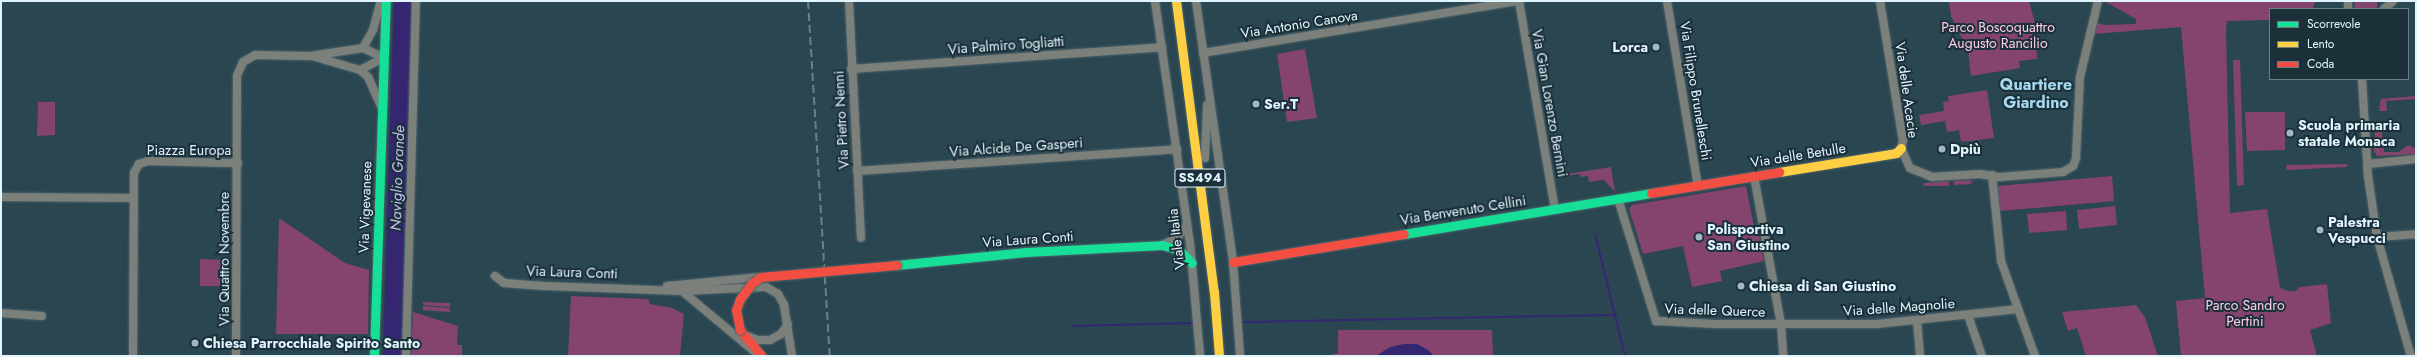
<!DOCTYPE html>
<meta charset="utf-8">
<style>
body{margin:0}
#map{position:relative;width:2417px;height:357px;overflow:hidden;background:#2a4650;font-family:Jost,sans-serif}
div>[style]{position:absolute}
.green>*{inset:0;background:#85446d}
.water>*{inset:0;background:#342671}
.stream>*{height:2px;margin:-1px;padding:0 1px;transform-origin:1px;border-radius:1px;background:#342671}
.roads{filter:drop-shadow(0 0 1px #4e646c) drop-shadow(0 0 1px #4e646c)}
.street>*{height:8px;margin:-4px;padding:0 4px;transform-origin:4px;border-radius:4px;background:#7c807a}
.fast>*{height:9px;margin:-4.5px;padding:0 4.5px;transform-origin:4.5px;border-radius:4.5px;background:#16e098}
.slow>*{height:9px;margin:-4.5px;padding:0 4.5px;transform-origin:4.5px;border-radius:4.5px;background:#ffcf43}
.jam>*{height:9px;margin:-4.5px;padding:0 4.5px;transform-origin:4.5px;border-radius:4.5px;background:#f24e42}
.rail>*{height:2px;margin-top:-1px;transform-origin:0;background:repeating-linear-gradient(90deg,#717e81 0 8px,transparent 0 12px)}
.bridges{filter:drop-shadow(0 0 1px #4e646c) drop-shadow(0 0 1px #4e646c)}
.jam-bridge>*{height:9px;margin:-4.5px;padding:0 4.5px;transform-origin:4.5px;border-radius:4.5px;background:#f24e42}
.dots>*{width:11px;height:11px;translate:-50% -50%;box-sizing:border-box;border:2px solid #1b3039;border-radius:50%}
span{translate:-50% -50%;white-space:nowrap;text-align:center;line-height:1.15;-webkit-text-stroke:4px #1b3039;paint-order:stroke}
.shield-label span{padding:1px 3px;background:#1b3039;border:1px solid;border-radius:3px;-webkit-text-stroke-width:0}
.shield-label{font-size:13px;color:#e1f5ff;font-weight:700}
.street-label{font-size:14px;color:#e1f5ff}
.park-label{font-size:14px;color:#ffcde6}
.poi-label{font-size:14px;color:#e1f5ff;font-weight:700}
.right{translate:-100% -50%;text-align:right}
.left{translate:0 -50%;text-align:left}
.water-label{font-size:15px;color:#c3c0ef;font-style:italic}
.quarter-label{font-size:16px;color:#a5d9f0;font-weight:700}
.frame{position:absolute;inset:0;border:2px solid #e1f5ff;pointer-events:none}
.legend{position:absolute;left:2269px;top:8px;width:140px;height:72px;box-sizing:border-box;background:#1b3039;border:1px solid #6a7f88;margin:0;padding:5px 7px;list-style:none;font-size:12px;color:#e1f5ff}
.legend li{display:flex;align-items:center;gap:8px;height:20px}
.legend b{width:20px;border:1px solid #6a7f88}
</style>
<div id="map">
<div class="green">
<i style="clip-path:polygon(1949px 1px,2029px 1px,2035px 23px,2037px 59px,2019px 61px,2020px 68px,1971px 76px,1968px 51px,1951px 16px)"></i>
<i style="clip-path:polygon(2104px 1px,2316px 1px,2312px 9px,2270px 9px,2270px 20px,2227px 21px,2226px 29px,2230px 213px,2267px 209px,2280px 288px,2289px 291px,2296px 291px,2299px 287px,2327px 284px,2331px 323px,2310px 330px,2317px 356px,2181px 356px,2176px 301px,2205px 298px,2181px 27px,2094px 34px,2096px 22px,2103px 25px,2136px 24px,2136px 19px)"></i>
<i style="clip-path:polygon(2354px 1px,2377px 1px,2377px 8px,2355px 9px)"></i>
<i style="clip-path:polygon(1305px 49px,1317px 118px,1287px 122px,1277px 54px)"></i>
<i style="clip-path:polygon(2233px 60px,2240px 60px,2244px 185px,2237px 186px)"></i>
<i style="clip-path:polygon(1987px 90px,1994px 138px,1961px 142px,1959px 130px,1947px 132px,1945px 121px,1921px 125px,1919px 115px,1944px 111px,1943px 102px,1949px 101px,1948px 96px)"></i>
<i style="clip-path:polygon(2416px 96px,2416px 99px,2386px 101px,2387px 111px,2379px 111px,2381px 99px)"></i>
<i style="clip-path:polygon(38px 102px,55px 102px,55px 135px,37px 136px)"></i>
<i style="clip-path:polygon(2245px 112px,2285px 112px,2285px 150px,2247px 151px)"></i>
<i style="clip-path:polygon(2381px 124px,2384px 152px,2399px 152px,2408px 145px,2416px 149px,2416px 154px,2377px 156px,2374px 151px,2375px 125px)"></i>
<i style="clip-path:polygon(2347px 164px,2347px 167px,2287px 170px,2286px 165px)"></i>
<i style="clip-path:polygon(1611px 167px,1615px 192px,1604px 180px,1589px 182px,1588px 176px,1582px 177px,1578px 174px,1561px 177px,1561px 175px)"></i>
<i style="clip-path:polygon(2112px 176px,2114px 201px,2000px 211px,1998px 186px)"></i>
<i style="clip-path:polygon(1970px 180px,1973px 182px,1970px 184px,1954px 185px,1954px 181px)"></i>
<i style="clip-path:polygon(1949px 181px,1949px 186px,1923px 186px,1924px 183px)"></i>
<i style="clip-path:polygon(1746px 186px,1754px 227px,1758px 227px,1764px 261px,1720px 271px,1722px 281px,1692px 287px,1683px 246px,1643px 254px,1629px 209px,1632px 205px)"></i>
<i style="clip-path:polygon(2115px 206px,2117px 225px,2079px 229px,2077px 210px)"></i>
<i style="clip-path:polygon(2066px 211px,2067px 230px,2029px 233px,2027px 214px)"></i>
<i style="clip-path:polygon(279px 218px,345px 263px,369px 270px,368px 334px,276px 334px)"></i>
<i style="clip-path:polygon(200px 259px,227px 260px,226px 286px,200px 286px)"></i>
<i style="clip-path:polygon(571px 296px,648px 299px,650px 304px,672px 308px,684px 314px,680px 356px,568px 356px)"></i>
<i style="clip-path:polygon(423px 302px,450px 303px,450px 307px,423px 305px)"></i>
<i style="clip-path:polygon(2136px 305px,2145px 317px,2158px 356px,2086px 356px,2077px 328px,2068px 331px,2062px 312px)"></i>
<i style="clip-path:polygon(423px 306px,450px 308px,450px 312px,423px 310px)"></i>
<i style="clip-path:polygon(413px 312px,458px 326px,457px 345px,462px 345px,462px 356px,411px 356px)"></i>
<i style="clip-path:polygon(1338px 330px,1492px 330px,1493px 356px,1326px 356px,1338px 353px)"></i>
</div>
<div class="water">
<i style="clip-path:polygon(394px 1px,412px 1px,401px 356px,383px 356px)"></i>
<i style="clip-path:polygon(1404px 344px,1417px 344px,1428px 350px,1434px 356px,1376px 356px,1390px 347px)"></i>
</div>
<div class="stream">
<i style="left:1595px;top:234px;width:126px;rotate:76.2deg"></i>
<i style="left:1244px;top:322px;width:371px;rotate:-1.1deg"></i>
<i style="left:1073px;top:326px;width:119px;rotate:-1.4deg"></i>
</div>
<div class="roads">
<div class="street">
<i style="left:849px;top:1px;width:237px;rotate:87.1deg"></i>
<i style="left:1155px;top:1px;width:245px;rotate:81.8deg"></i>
<i style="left:1190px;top:243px;width:113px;rotate:84.9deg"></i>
<i style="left:1196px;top:1px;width:264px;rotate:81.9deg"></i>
<i style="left:1233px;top:262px;width:94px;rotate:85.7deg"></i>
<i style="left:1519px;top:1px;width:212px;rotate:80.2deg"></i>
<i style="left:1667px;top:1px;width:188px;rotate:80.5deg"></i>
<i style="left:1880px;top:1px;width:142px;rotate:80.7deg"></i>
<i style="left:1903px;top:141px;width:7px;rotate:106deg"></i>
<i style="left:1901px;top:148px;width:22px;rotate:66deg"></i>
<i style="left:1910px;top:168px;width:24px;rotate:22deg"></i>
<i style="left:1932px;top:177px;width:48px;rotate:-3.6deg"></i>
<i style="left:1980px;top:174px;width:20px;rotate:9deg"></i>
<i style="left:2000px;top:177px;width:63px;rotate:-4.5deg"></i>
<i style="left:2063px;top:172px;width:12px;rotate:-31deg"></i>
<i style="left:2073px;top:166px;width:9px;rotate:-69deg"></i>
<i style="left:2076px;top:158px;width:81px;rotate:-87.2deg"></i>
<i style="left:2080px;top:77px;width:78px;rotate:-76.7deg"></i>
<i style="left:2348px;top:1px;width:8px;rotate:90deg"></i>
<i style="left:2384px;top:9px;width:12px;rotate:-42deg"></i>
<i style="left:363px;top:48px;width:21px;rotate:-61deg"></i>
<i style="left:373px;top:30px;width:30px;rotate:-75deg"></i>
<i style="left:363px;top:48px;width:23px;rotate:25deg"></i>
<i style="left:1203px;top:53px;width:319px;rotate:-9.4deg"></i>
<i style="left:312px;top:56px;width:50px;rotate:16.3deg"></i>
<i style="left:360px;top:70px;width:11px;rotate:41deg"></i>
<i style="left:368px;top:77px;width:32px;rotate:66deg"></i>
<i style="left:851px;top:69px;width:312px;rotate:-4deg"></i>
<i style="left:360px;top:70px;width:27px;rotate:-27deg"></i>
<i style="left:2362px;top:79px;width:97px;rotate:86.5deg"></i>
<i style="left:2368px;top:176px;width:62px;rotate:81.6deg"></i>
<i style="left:2377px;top:237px;width:124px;rotate:74.1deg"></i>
<i style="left:1205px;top:158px;width:53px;rotate:-87.8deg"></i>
<i style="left:2368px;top:164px;width:48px;rotate:-5.9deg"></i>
<i style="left:857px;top:171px;width:321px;rotate:-3.9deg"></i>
<i style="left:1992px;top:175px;width:86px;rotate:84deg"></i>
<i style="left:2001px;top:261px;width:101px;rotate:70.3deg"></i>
<i style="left:1754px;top:176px;width:150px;rotate:79.7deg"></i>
<i style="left:1781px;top:324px;width:32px;rotate:86deg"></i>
<i style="left:1px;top:197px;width:132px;rotate:0.4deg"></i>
<i style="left:1618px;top:199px;width:128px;rotate:72.7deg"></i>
<i style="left:1656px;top:321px;width:59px;rotate:2.9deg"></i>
<i style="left:1715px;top:324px;width:162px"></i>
<i style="left:1877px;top:324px;width:142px;rotate:-6.1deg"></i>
<i style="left:2377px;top:237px;width:39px;rotate:-4deg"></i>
<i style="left:1162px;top:245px;width:17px;rotate:-25deg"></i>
<i style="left:1177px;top:238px;width:17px;rotate:-54deg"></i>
<i style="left:495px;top:276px;width:11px;rotate:38deg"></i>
<i style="left:504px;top:283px;width:40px;rotate:4.3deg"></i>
<i style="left:544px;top:286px;width:138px;rotate:2.1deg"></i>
<i style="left:682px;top:291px;width:84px;rotate:-2.7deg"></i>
<i style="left:766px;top:287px;width:14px;rotate:30deg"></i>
<i style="left:778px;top:294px;width:13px;rotate:61deg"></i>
<i style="left:784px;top:305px;width:52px;rotate:81.1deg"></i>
<i style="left:667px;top:286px;width:91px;rotate:-5.6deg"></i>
<i style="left:682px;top:291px;width:95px;rotate:39.9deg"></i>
<i style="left:1px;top:313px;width:41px;rotate:4.2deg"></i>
<i style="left:1968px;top:315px;width:43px;rotate:71.1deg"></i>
<i style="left:1917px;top:321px;width:35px;rotate:85deg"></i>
<i style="left:747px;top:336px;width:12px;rotate:20deg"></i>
<i style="left:758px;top:340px;width:12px"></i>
<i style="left:770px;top:340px;width:13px;rotate:-29deg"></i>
<i style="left:781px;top:334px;width:12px;rotate:-55deg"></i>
<i style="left:133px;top:356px;width:183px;rotate:-89.7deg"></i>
<i style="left:134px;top:173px;width:10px;rotate:-61deg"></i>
<i style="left:139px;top:164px;width:9px;rotate:-18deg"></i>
<i style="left:148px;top:161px;width:90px;rotate:1.3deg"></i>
<i style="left:236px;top:356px;width:280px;rotate:-89.8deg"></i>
<i style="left:237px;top:76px;width:15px;rotate:-67deg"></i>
<i style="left:243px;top:62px;width:14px;rotate:-30deg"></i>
<i style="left:255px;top:55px;width:55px;rotate:1deg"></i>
<i style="left:310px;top:56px;width:54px;rotate:-8.6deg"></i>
<i style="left:406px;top:356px;width:355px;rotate:-88.4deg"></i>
</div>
<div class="fast">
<i style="left:1404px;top:234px;width:250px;rotate:-9.4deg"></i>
<i style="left:896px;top:265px;width:131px;rotate:-5.7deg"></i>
<i style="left:1026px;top:252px;width:136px;rotate:-2.9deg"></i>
<i style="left:1162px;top:245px;width:18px;rotate:16deg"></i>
<i style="left:1179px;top:250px;width:18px;rotate:45deg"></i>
<i style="left:374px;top:356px;width:355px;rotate:-88.1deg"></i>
</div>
<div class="slow">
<i style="left:1176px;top:1px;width:293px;rotate:82.6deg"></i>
<i style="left:1214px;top:292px;width:64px;rotate:85.5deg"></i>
<i style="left:1779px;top:172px;width:119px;rotate:-9.2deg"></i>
<i style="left:1896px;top:153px;width:7px;rotate:-45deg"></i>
</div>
<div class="jam">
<i style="left:1651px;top:193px;width:130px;rotate:-9.3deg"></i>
<i style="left:1233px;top:262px;width:173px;rotate:-9.3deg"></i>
<i style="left:740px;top:330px;width:34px;rotate:50deg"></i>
</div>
</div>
<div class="rail">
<i style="left:808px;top:1px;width:356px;rotate:86.5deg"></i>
</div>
<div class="bridges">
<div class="jam-bridge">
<i style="left:740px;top:330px;width:20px;rotate:-101deg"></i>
<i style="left:736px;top:310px;width:12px;rotate:-70deg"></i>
<i style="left:740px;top:299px;width:20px;rotate:-53deg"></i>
<i style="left:752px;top:283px;width:11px;rotate:-34deg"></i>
<i style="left:761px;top:277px;width:136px;rotate:-5.1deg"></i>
</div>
</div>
<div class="dots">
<i style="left:1656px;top:47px;background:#a1b8c2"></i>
<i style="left:1256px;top:104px;background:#a1b8c2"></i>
<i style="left:2290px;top:133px;background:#a1b8c2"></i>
<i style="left:1942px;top:149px;background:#a1b8c2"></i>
<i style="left:2320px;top:230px;background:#a1b8c2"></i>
<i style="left:1699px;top:237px;background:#a1b8c2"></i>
<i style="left:1741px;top:286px;background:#a1b8c2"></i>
<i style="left:195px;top:343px;background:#a1b8c2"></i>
</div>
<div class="shield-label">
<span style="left:1200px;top:178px">SS494</span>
</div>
<div class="street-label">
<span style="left:1299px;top:24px;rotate:-9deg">Via Antonio Canova</span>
<span style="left:1006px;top:45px;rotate:-4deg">Via Palmiro Togliatti</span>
<span style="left:1907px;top:90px;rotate:82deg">Via delle Acacie</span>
<span style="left:1696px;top:91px;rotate:81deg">Via Filippo Brunelleschi</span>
<span style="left:1550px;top:103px;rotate:80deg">Via Gian Lorenzo Bernini</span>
<span style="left:841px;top:120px;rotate:-93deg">Via Pietro Nenni</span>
<span style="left:1016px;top:147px;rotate:-4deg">Via Alcide De Gasperi</span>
<span style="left:189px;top:150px">Piazza Europa</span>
<span style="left:1798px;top:155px;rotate:-9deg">Via delle Betulle</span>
<span style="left:365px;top:207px;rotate:-88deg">Via Vigevanese</span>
<span style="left:1463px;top:210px;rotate:-9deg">Via Benvenuto Cellini</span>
<span style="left:1028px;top:239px;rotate:-4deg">Via Laura Conti</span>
<span style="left:1176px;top:239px;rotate:-97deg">Viale Italia</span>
<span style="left:224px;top:259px;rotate:-90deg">Via Quattro Novembre</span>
<span style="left:572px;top:272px;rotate:2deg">Via Laura Conti</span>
<span style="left:1899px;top:307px;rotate:-4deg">Via delle Magnolie</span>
<span style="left:1715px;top:310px;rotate:2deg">Via delle Querce</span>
</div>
<div class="park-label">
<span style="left:1998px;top:35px">Parco Boscoquattro<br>Augusto Rancilio</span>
<span style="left:2245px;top:313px">Parco Sandro<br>Pertini</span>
</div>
<div class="poi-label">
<span class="right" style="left:1648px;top:47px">Lorca</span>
<span class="left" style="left:1264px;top:104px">Ser.T</span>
<span class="left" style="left:2298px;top:133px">Scuola primaria<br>statale Monaca</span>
<span class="left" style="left:1950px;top:149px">Dpiù</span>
<span class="left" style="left:2328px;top:230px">Palestra<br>Vespucci</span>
<span class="left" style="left:1707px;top:237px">Polisportiva<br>San Giustino</span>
<span class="left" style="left:1749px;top:286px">Chiesa di San Giustino</span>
<span class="left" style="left:203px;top:343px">Chiesa Parrocchiale Spirito Santo</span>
</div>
<div class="water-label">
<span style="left:398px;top:178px;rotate:-88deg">Naviglio Grande</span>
</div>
<div class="quarter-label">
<span style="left:2036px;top:94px">Quartiere<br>Giardino</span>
</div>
<div class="frame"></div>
<ul class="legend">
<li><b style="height:5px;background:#16e098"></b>Scorrevole</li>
<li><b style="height:5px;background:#ffcf43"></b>Lento</li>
<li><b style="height:5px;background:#f24e42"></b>Coda</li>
</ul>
</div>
